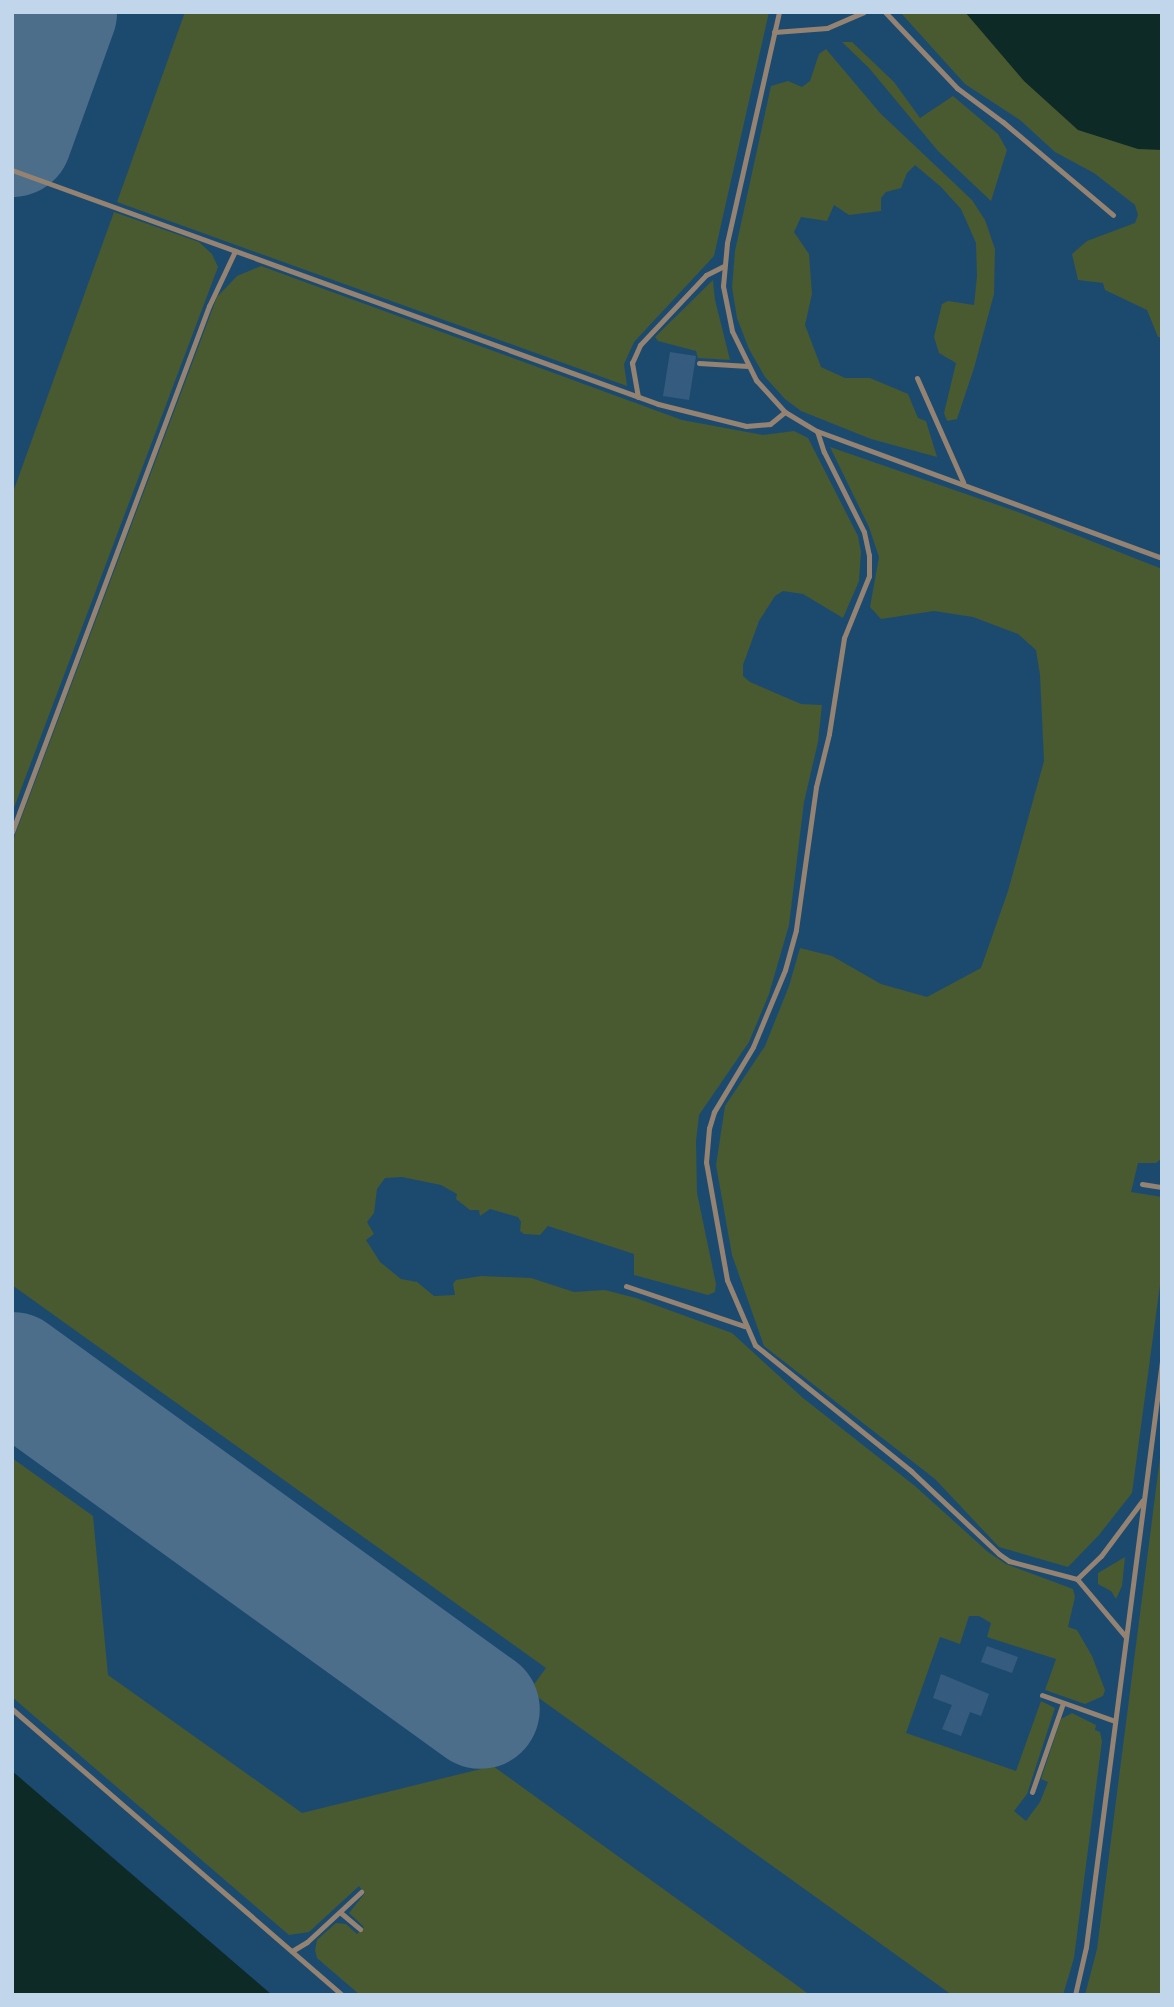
<!DOCTYPE html>
<style>
body{margin:0}
#map{position:relative;width:1174px;height:2007px;overflow:hidden;background:#19405f;font-family:Quicksand,sans-serif}
div>[style]{position:absolute}
.built>*{inset:0;background:#1c4a6f}
.green>*{inset:0;background:#495930}
.water>*{inset:0;background:#0d2a27}
.taxiway>*{height:47px;margin:-23.5px;padding:0 23.5px;transform-origin:23.5px;border-radius:23.5px;background:#4c6e8a}
.runway>*{height:119px;margin:-59.5px;padding:0 59.5px;transform-origin:59.5px;border-radius:59.5px;background:#4c6e8a}
.building>*{inset:0;background:#355c7e}
.service>*{height:5px;margin:-2.5px;padding:0 2.5px;transform-origin:2.5px;border-radius:2.5px;background:#948372}
span{translate:-50% -50%;white-space:nowrap;text-align:center;line-height:1.15;-webkit-text-stroke:6px #19405f;paint-order:stroke}
.frame{position:absolute;inset:0;border:14px solid #c1d6ea;pointer-events:none}
</style>
<div id="map">
<div class="built">
<i style="clip-path:polygon(12px 12px,965px 12px,1162px 150px,1162px 1995px,272px 1995px,12px 1771px)"></i>
</div>
<div class="green">
<i style="clip-path:polygon(185px 12px,769px 12px,714px 256px,634px 342px,624px 364px,627px 386px,117px 202px)"></i>
<i style="clip-path:polygon(900px 12px,1162px 12px,1162px 337px,1158px 337px,1147px 310px,1105px 290px,1103px 283px,1078px 280px,1072px 254px,1087px 241px,1135px 223px,1138px 215px,1135px 205px,1094px 173px,1055px 152px,1020px 120px,965px 84px)"></i>
<i style="clip-path:polygon(842px 42px,852px 42px,894px 82px,920px 118px,953px 96px,998px 134px,1007px 150px,991px 201px,938px 151px,869px 68px)"></i>
<i style="clip-path:polygon(826px 49px,880px 113px,972px 200px,985px 220px,995px 249px,994px 294px,974px 368px,957px 419px,947px 421px,944px 413px,956px 363px,939px 353px,934px 337px,942px 304px,948px 301px,974px 305px,977px 276px,976px 243px,961px 209px,941px 187px,915px 165px,907px 173px,901px 188px,886px 192px,881px 198px,881px 211px,849px 215px,834px 205px,827px 221px,801px 217px,794px 232px,809px 254px,812px 294px,805px 325px,821px 367px,845px 378px,870px 378px,908px 394px,918px 418px,926px 421px,937px 457px,871px 439px,801px 411px,785px 399px,765px 377px,749px 349px,737px 318px,732px 287px,735px 251px,771px 86px,788px 81px,802px 87px,810px 81px,819px 54px)"></i>
<i style="clip-path:polygon(114px 212px,199px 242px,212px 254px,218px 267px,12px 813px,12px 495px)"></i>
<i style="clip-path:polygon(261px 266px,682px 420px,763px 435px,794px 431px,808px 438px,858px 536px,861px 552px,859px 581px,843px 618px,803px 594px,783px 591px,775px 596px,759px 621px,743px 665px,743px 676px,750px 682px,801px 704px,822px 705px,818px 742px,804px 802px,789px 925px,769px 994px,749px 1042px,699px 1115px,696px 1141px,697px 1193px,716px 1284px,715px 1292px,708px 1295px,634px 1275px,634px 1254px,548px 1226px,540px 1235px,524px 1234px,520px 1231px,521px 1222px,518px 1217px,490px 1209px,480px 1216px,479px 1210px,470px 1210px,456px 1199px,457px 1194px,441px 1185px,402px 1177px,385px 1178px,377px 1189px,374px 1213px,367px 1222px,374px 1234px,366px 1240px,380px 1262px,401px 1279px,417px 1282px,434px 1296px,455px 1295px,453px 1284px,456px 1280px,481px 1276px,531px 1278px,574px 1292px,605px 1290px,636px 1298px,732px 1333px,803px 1398px,915px 1486px,988px 1552px,1006px 1564px,1073px 1589px,1075px 1597px,1068px 1627px,1077px 1630px,1092px 1656px,1105px 1690px,1103px 1696px,1085px 1704px,1045px 1690px,1056px 1659px,987px 1637px,991px 1623px,979px 1616px,969px 1616px,960px 1644px,940px 1637px,906px 1733px,1016px 1771px,1041px 1701px,1055px 1708px,1027px 1794px,1014px 1811px,1026px 1821px,1040px 1802px,1048px 1782px,1041px 1779px,1061px 1719px,1072px 1713px,1096px 1725px,1095px 1730px,1100px 1732px,1102px 1741px,1074px 1958px,1063px 1995px,952px 1995px,529px 1691px,546px 1668px,12px 1285px,12px 843px,217px 297px,237px 276px)"></i>
<i style="clip-path:polygon(713px 280px,715px 300px,730px 360px,698px 358px,696px 351px,658px 341px,655px 337px)"></i>
<i style="clip-path:polygon(830px 447px,1018px 512px,1162px 569px,1162px 1158px,1156px 1163px,1138px 1163px,1131px 1192px,1162px 1197px,1162px 1270px,1132px 1493px,1099px 1535px,1068px 1567px,999px 1547px,935px 1479px,764px 1346px,732px 1255px,716px 1165px,725px 1106px,765px 1046px,789px 986px,800px 948px,832px 956px,881px 984px,927px 997px,981px 968px,1008px 891px,1044px 761px,1040px 675px,1036px 650px,1018px 634px,973px 617px,934px 611px,881px 619px,870px 607px,879px 557px,869px 527px)"></i>
<i style="clip-path:polygon(1162px 1442px,1162px 1995px,1085px 1995px,1097px 1949px)"></i>
<i style="clip-path:polygon(12px 1458px,93px 1516px,108px 1675px,302px 1813px,493px 1766px,810px 1995px,360px 1995px,317px 1958px,315px 1950px,317px 1940px,336px 1923px,346px 1924px,357px 1934px,364px 1927px,349px 1913px,365px 1893px,359px 1886px,309px 1932px,289px 1935px,12px 1697px)"></i>
<i style="clip-path:polygon(1125px 1557px,1122px 1586px,1116px 1599px,1111px 1591px,1098px 1584px,1098px 1573px)"></i>
</div>
<div class="water">
<i style="clip-path:polygon(965px 12px,1162px 12px,1162px 150px,1138px 149px,1078px 130px,1024px 81px)"></i>
<i style="clip-path:polygon(12px 1771px,272px 1995px,12px 1995px)"></i>
</div>
<div class="taxiway">
<i style="left:12px;top:113px;width:51px;rotate:-60.9deg"></i>
</div>
<div class="runway">
<i style="left:12px;top:137px;width:133px;rotate:-70.2deg"></i>
<i style="left:12px;top:1371px;width:577px;rotate:35.84deg"></i>
</div>
<div class="building">
<i style="clip-path:polygon(670px 352px,696px 356px,689px 400px,663px 396px)"></i>
<i style="clip-path:polygon(987px 1646px,1018px 1657px,1012px 1673px,981px 1662px)"></i>
<i style="clip-path:polygon(941px 1674px,989px 1694px,981px 1716px,970px 1712px,961px 1736px,942px 1729px,952px 1705px,933px 1698px)"></i>
</div>
<div class="service">
<i style="left:779px;top:12px;width:237px;rotate:102.7deg"></i>
<i style="left:727px;top:243px;width:43px;rotate:95.3deg"></i>
<i style="left:723px;top:286px;width:46px;rotate:78.7deg"></i>
<i style="left:732px;top:331px;width:55px;rotate:63.9deg"></i>
<i style="left:756px;top:380px;width:43px;rotate:47.8deg"></i>
<i style="left:785px;top:412px;width:37px;rotate:31deg"></i>
<i style="left:817px;top:431px;width:368px;rotate:20.2deg"></i>
<i style="left:885px;top:12px;width:105px;rotate:46.5deg"></i>
<i style="left:957px;top:88px;width:57px;rotate:36.5deg"></i>
<i style="left:1003px;top:122px;width:144px;rotate:40.2deg"></i>
<i style="left:774px;top:32px;width:53px;rotate:-4.3deg"></i>
<i style="left:827px;top:28px;width:40px;rotate:-23.4deg"></i>
<i style="left:12px;top:170px;width:687px;rotate:19.91deg"></i>
<i style="left:658px;top:404px;width:91px;rotate:14deg"></i>
<i style="left:746px;top:426px;width:24px;rotate:-5deg"></i>
<i style="left:770px;top:424px;width:19px;rotate:-39deg"></i>
<i style="left:699px;top:363px;width:49px;rotate:3.5deg"></i>
<i style="left:917px;top:378px;width:114px;rotate:66.1deg"></i>
<i style="left:638px;top:397px;width:35px;rotate:-100deg"></i>
<i style="left:632px;top:363px;width:20px;rotate:-66deg"></i>
<i style="left:640px;top:345px;width:96px;rotate:-46.7deg"></i>
<i style="left:706px;top:275px;width:20px;rotate:-27deg"></i>
<i style="left:817px;top:431px;width:22px;rotate:72deg"></i>
<i style="left:824px;top:452px;width:89px;rotate:63.4deg"></i>
<i style="left:864px;top:532px;width:24px;rotate:78deg"></i>
<i style="left:869px;top:555px;width:21px;rotate:90deg"></i>
<i style="left:869px;top:576px;width:67px;rotate:112deg"></i>
<i style="left:844px;top:638px;width:97px;rotate:98.9deg"></i>
<i style="left:829px;top:734px;width:55px;rotate:103.8deg"></i>
<i style="left:816px;top:787px;width:144px;rotate:98deg"></i>
<i style="left:796px;top:930px;width:41px;rotate:105.4deg"></i>
<i style="left:785px;top:970px;width:83px;rotate:112.6deg"></i>
<i style="left:753px;top:1047px;width:76px;rotate:121deg"></i>
<i style="left:714px;top:1112px;width:17px;rotate:107deg"></i>
<i style="left:709px;top:1128px;width:34px;rotate:95deg"></i>
<i style="left:706px;top:1162px;width:120px;rotate:79.9deg"></i>
<i style="left:727px;top:1280px;width:71px;rotate:66.7deg"></i>
<i style="left:755px;top:1345px;width:201px;rotate:38.9deg"></i>
<i style="left:911px;top:1471px;width:121px;rotate:43.3deg"></i>
<i style="left:999px;top:1554px;width:12px;rotate:35deg"></i>
<i style="left:1009px;top:1561px;width:70px;rotate:14.8deg"></i>
<i style="left:1077px;top:1579px;width:76px;rotate:49.8deg"></i>
<i style="left:12px;top:832px;width:562px;rotate:-69.47deg"></i>
<i style="left:209px;top:306px;width:61px;rotate:-64.7deg"></i>
<i style="left:1142px;top:1184px;width:20px;rotate:9deg"></i>
<i style="left:626px;top:1286px;width:125px;rotate:18.7deg"></i>
<i style="left:1077px;top:1579px;width:33px;rotate:-44deg"></i>
<i style="left:1101px;top:1556px;width:69px;rotate:-53.3deg"></i>
<i style="left:1042px;top:1695px;width:77px;rotate:19.6deg"></i>
<i style="left:12px;top:1709px;width:437px;rotate:40.9deg"></i>
<i style="left:1032px;top:1792px;width:94px;rotate:-70.8deg"></i>
<i style="left:341px;top:1913px;width:25px;rotate:40deg"></i>
<i style="left:292px;top:1951px;width:17px;rotate:-31deg"></i>
<i style="left:307px;top:1942px;width:74px;rotate:-42.8deg"></i>
<i style="left:1075px;top:1995px;width:49px;rotate:-77.1deg"></i>
<i style="left:1086px;top:1947px;width:591px;rotate:-82.61deg"></i>
</div>
<div class="frame"></div>
</div>
